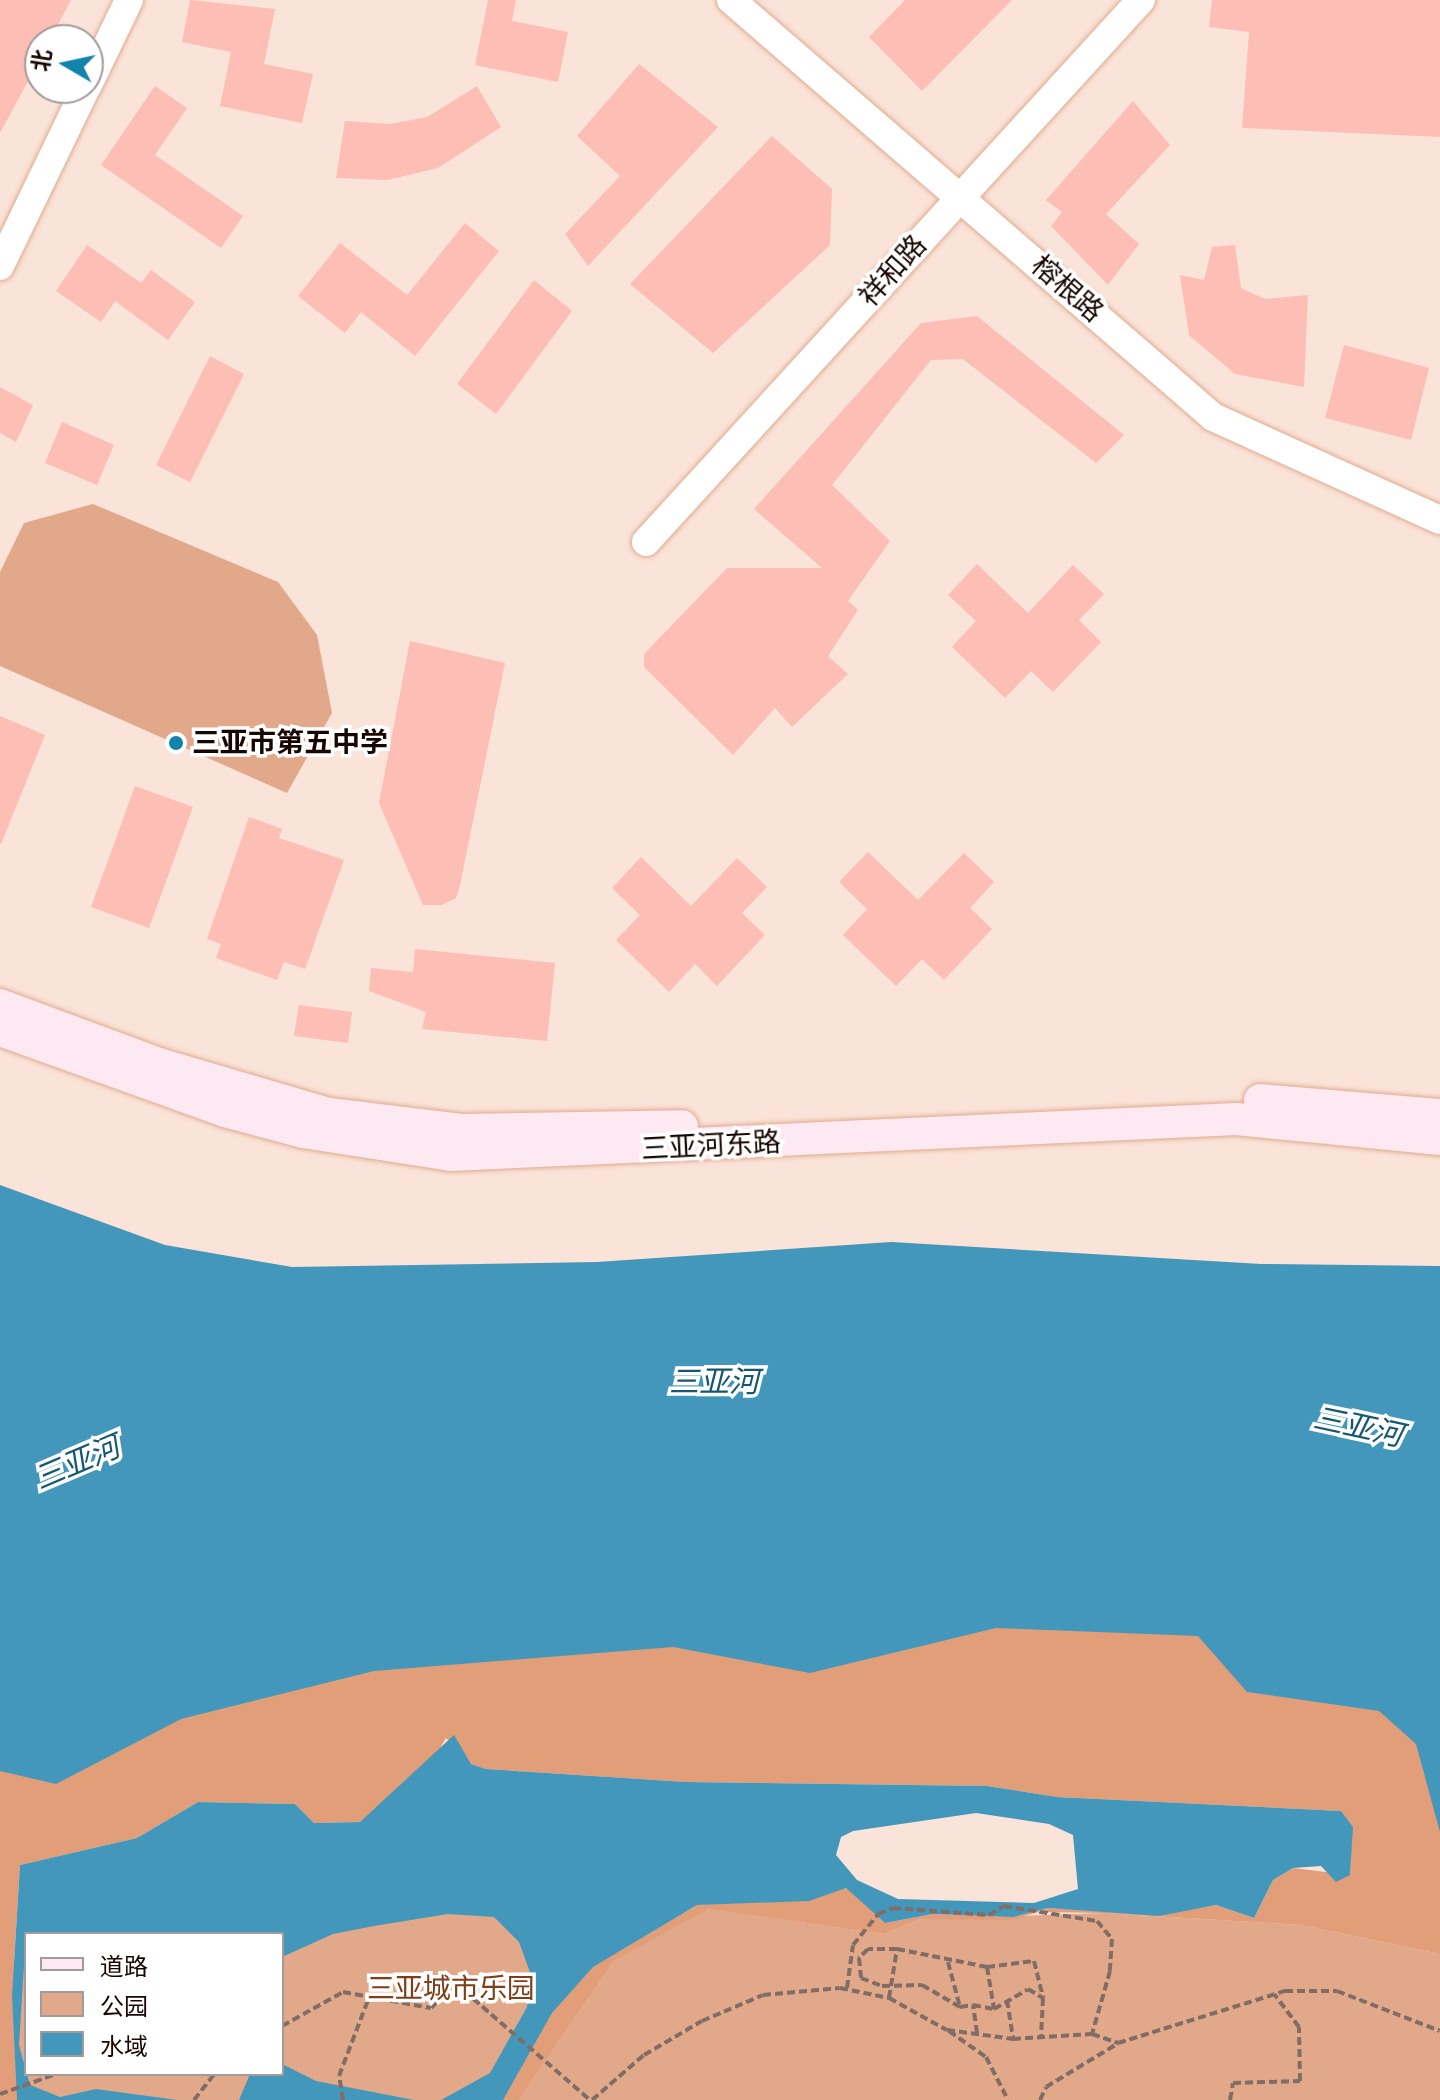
<!DOCTYPE html>
<meta charset="utf-8">
<style>
body{margin:0}
#map{position:relative;width:1440px;height:2100px;overflow:hidden;background:#fae3d8;font-family:"Roboto Condensed","Noto Sans SC",sans-serif}
div>[style]{position:absolute}
.green>*{inset:0;background:#e1a889}
.forest>*{inset:0;background:#e29e79}
.water>*{inset:0;background:#4397ba}
.building>*{inset:0;background:#fcbeb5}
.path>*{height:4px;margin-top:-2px;transform-origin:0;background:repeating-linear-gradient(90deg,#816d65 0 8px,transparent 0 12px)}
.roads{filter:drop-shadow(0 0 2px #e0ab90) drop-shadow(0 0 2px #e0ab90)}
.tertiary>*{height:28px;margin:-14px;padding:0 14px;transform-origin:14px;border-radius:14px;background:#fff}
.secondary>*{height:32px;margin:-16px;padding:0 16px;transform-origin:16px;border-radius:16px;background:#fce9f2}
.dots>*{width:22px;height:22px;translate:-50% -50%;box-sizing:border-box;border:4px solid #fff;border-radius:50%}
span{translate:-50% -50%;white-space:nowrap;text-align:center;line-height:1.15;-webkit-text-stroke:7px #fff;paint-order:stroke}
.street-label{font-size:28px;color:#180601}
.poi-label{font-size:28px;color:#180601;font-weight:700}
.left{translate:0 -50%;text-align:left}
.park-label{font-size:28px;color:#7e3e18}
.water-label{font-size:30px;color:#165871;font-style:italic}
.legend{position:absolute;left:24px;top:1932px;width:260px;height:144px;box-sizing:border-box;background:#fff;border:2px solid #a39b99;margin:0;padding:10px 14px;list-style:none;font-size:24px;color:#180601}
.legend li{display:flex;align-items:center;gap:16px;height:40px}
.legend b{width:40px;border:2px solid #a39b99}
.north{position:absolute;left:24px;top:24px;width:80px;height:80px;box-sizing:border-box;background:#fff;border:2px solid #a39b99;border-radius:50%;rotate:279deg;font-size:22px;font-weight:700;line-height:32px;text-align:center;color:#180601}
.north::after{content:'';display:block;margin:auto;width:28px;height:36px;background:#1283aa;clip-path:polygon(50% 0,100% 100%,50% 72%,0 100%)}
</style>
<div id="map">
<div class="green">
<i style="clip-path:polygon(93px 504px,278px 582px,317px 635px,332px 713px,287px 793px,0 666px,0 572px,24px 523px)"></i>
<i style="clip-path:polygon(466px 1876px,641px 1919px,710px 1909px,884px 1934px,921px 1919px,1104px 1913px,1301px 1925px,1440px 1954px,1440px 2100px,0 2100px,0 1965px,26px 1955px,26px 2074px,282px 2074px,282px 1934px)"></i>
</div>
<div class="forest">
<i style="clip-path:polygon(957px 1616px,1198px 1624px,1378px 1700px,1418px 1745px,1440px 1826px,1440px 1954px,1301px 1925px,1104px 1913px,1039px 1912px,1010px 1920px,921px 1919px,884px 1934px,708px 1909px,613px 1961px,518px 2100px,503px 2100px,552px 2013px,593px 1967px,697px 1905px,847px 1888px,885px 1923px,933px 1914px,1013px 1917px,1048px 1908px,1159px 1915px,1216px 1905px,1254px 1918px,1273px 1880px,1293px 1868px,1350px 1875px,1351px 1854px,1341px 1811px,1057px 1797px,987px 1786px,686px 1782px,486px 1769px,471px 1764px,446px 1738px,434px 1758px,360px 1822px,314px 1823px,295px 1804px,198px 1802px,137px 1838px,20px 1865px,12px 1996px,17px 2100px,0 2100px,0 1748px,377px 1655px)"></i>
</div>
<div class="water">
<i style="clip-path:polygon(0 1185px,165px 1245px,292px 1267px,597px 1262px,891px 1242px,1261px 1264px,1440px 1266px,1440px 1832px,1416px 1744px,1379px 1711px,1247px 1692px,1198px 1636px,996px 1628px,810px 1673px,673px 1647px,374px 1671px,181px 1719px,56px 1784px,0 1771px)"></i>
<i style="clip-path:polygon(evenodd,454px 1735px,471px 1764px,486px 1769px,686px 1782px,987px 1786px,1057px 1797px,1341px 1811px,1353px 1827px,1350px 1875px,1336px 1882px,1321px 1866px,1293px 1868px,1273px 1880px,1254px 1918px,1216px 1905px,1159px 1916px,1048px 1908px,1013px 1917px,933px 1914px,885px 1923px,846px 1888px,809px 1901px,697px 1905px,593px 1967px,552px 2013px,503px 2100px,441px 2100px,490px 2073px,527px 2007px,531px 1975px,519px 1942px,494px 1917px,448px 1914px,374px 1926px,333px 1934px,282px 1957px,282px 1934px,26px 1934px,19px 2045px,30px 2085px,60px 2097px,96px 2089px,177px 2100px,17px 2100px,12px 1996px,20px 1865px,137px 1838px,198px 1802px,295px 1804px,314px 1823px,360px 1822px,454px 1735px,976px 1813px,1049px 1824px,1073px 1835px,1078px 1889px,1034px 1903px,898px 1899px,857px 1880px,836px 1855px,841px 1837px,853px 1831px,976px 1813px)"></i>
<i style="clip-path:polygon(282px 2064px,316px 2081px,414px 2100px,239px 2100px,250px 2074px,282px 2074px)"></i>
</div>
<div class="building">
<i style="clip-path:polygon(0 0,71px 0,50px 40px,40px 40px,40px 59px,0 133px)"></i>
<i style="clip-path:polygon(190px 0,275px 9px,264px 64px,313px 74px,302px 123px,220px 106px,231px 52px,182px 42px)"></i>
<i style="clip-path:polygon(488px 0,516px 0,512px 21px,568px 32px,558px 82px,475px 65px)"></i>
<i style="clip-path:polygon(905px 0,1012px 0,922px 91px,869px 37px)"></i>
<i style="clip-path:polygon(1212px 0,1440px 0,1440px 137px,1242px 128px,1249px 32px,1209px 27px)"></i>
<i style="clip-path:polygon(639px 64px,718px 127px,588px 266px,565px 234px,620px 176px,577px 136px)"></i>
<i style="clip-path:polygon(155px 86px,187px 108px,155px 155px,243px 216px,221px 248px,101px 165px)"></i>
<i style="clip-path:polygon(477px 86px,501px 127px,438px 168px,387px 180px,336px 178px,345px 121px,391px 124px,427px 117px)"></i>
<i style="clip-path:polygon(1133px 101px,1170px 145px,1106px 214px,1139px 244px,1108px 285px,1051px 226px,1062px 212px,1046px 200px)"></i>
<i style="clip-path:polygon(772px 136px,832px 189px,830px 245px,713px 353px,630px 284px)"></i>
<i style="clip-path:polygon(465px 223px,499px 251px,415px 356px,361px 312px,345px 333px,298px 296px,340px 243px,407px 295px)"></i>
<i style="clip-path:polygon(87px 245px,141px 283px,151px 270px,195px 302px,168px 340px,115px 301px,101px 322px,56px 291px)"></i>
<i style="clip-path:polygon(1235px 245px,1241px 288px,1265px 299px,1308px 295px,1304px 387px,1235px 374px,1189px 335px,1180px 275px,1204px 280px,1212px 247px)"></i>
<i style="clip-path:polygon(534px 280px,572px 311px,496px 414px,457px 384px)"></i>
<i style="clip-path:polygon(977px 316px,1124px 435px,1096px 463px,963px 359px,931px 360px,832px 485px,890px 541px,848px 601px,858px 610px,828px 656px,848px 674px,792px 727px,775px 708px,733px 755px,644px 667px,644px 654px,727px 568px,822px 568px,754px 509px,921px 323px)"></i>
<i style="clip-path:polygon(1344px 345px,1429px 368px,1411px 440px,1325px 418px)"></i>
<i style="clip-path:polygon(210px 356px,244px 374px,190px 482px,156px 465px)"></i>
<i style="clip-path:polygon(0 387px,33px 405px,16px 442px,0 433px)"></i>
<i style="clip-path:polygon(62px 422px,114px 445px,97px 485px,45px 463px)"></i>
<i style="clip-path:polygon(977px 564px,1028px 613px,1073px 565px,1104px 594px,1079px 620px,1101px 642px,1053px 692px,1031px 671px,1005px 698px,952px 647px,976px 621px,948px 595px)"></i>
<i style="clip-path:polygon(410px 641px,505px 663px,460px 885px,456px 898px,442px 905px,423px 905px,379px 803px)"></i>
<i style="clip-path:polygon(0 716px,45px 735px,1px 844px,0 844px)"></i>
<i style="clip-path:polygon(135px 786px,193px 807px,149px 928px,91px 907px)"></i>
<i style="clip-path:polygon(249px 817px,282px 829px,279px 838px,344px 860px,305px 969px,284px 962px,277px 980px,216px 958px,221px 944px,207px 939px)"></i>
<i style="clip-path:polygon(868px 852px,918px 900px,964px 853px,994px 882px,970px 908px,992px 929px,944px 980px,922px 959px,896px 986px,843px 935px,867px 909px,839px 882px)"></i>
<i style="clip-path:polygon(641px 857px,691px 906px,737px 858px,767px 887px,742px 913px,765px 935px,717px 986px,695px 964px,669px 992px,616px 940px,640px 915px,612px 888px)"></i>
<i style="clip-path:polygon(415px 949px,555px 963px,547px 1041px,422px 1029px,426px 1012px,369px 991px,371px 968px,413px 972px)"></i>
<i style="clip-path:polygon(299px 1005px,352px 1012px,348px 1043px,294px 1036px)"></i>
</div>
<div class="path">
<i style="left:897px;top:1949px;width:29px;rotate:180deg"></i>
<i style="left:868px;top:1949px;width:13px;rotate:135deg"></i>
<i style="left:859px;top:1958px;width:20px;rotate:84deg"></i>
<i style="left:861px;top:1978px;width:22px;rotate:21deg"></i>
<i style="left:882px;top:1986px;width:40px;rotate:-1.4deg"></i>
<i style="left:922px;top:1985px;width:44px;rotate:30.1deg"></i>
<i style="left:960px;top:2007px;width:13px;rotate:-9deg"></i>
<i style="left:948px;top:1962px;width:47px;rotate:75.1deg"></i>
<i style="left:987px;top:1967px;width:43px;rotate:80.5deg"></i>
<i style="left:847px;top:1988px;width:43px;rotate:-82.1deg"></i>
<i style="left:853px;top:1945px;width:40px;rotate:-51deg"></i>
<i style="left:878px;top:1914px;width:16px;rotate:-22deg"></i>
<i style="left:893px;top:1908px;width:96px;rotate:4.2deg"></i>
<i style="left:989px;top:1915px;width:17px;rotate:-31deg"></i>
<i style="left:1004px;top:1906px;width:94px;rotate:9.2deg"></i>
<i style="left:1097px;top:1921px;width:23px;rotate:50deg"></i>
<i style="left:1112px;top:1939px;width:32px;rotate:94deg"></i>
<i style="left:1110px;top:1971px;width:66px;rotate:105.9deg"></i>
<i style="left:889px;top:1998px;width:50px;rotate:-80.7deg"></i>
<i style="left:897px;top:1949px;width:92px;rotate:11.3deg"></i>
<i style="left:987px;top:1967px;width:47px;rotate:-7.3deg"></i>
<i style="left:1034px;top:1961px;width:38px;rotate:76deg"></i>
<i style="left:1043px;top:1998px;width:40px;rotate:92.9deg"></i>
<i style="left:1007px;top:2000px;width:39px;rotate:81deg"></i>
<i style="left:282px;top:2026px;width:70px;rotate:-29.1deg"></i>
<i style="left:343px;top:1992px;width:89px;rotate:10.3deg"></i>
<i style="left:431px;top:2008px;width:35px;rotate:-46deg"></i>
<i style="left:455px;top:1983px;width:179px;rotate:40.9deg"></i>
<i style="left:949px;top:2031px;width:45px;rotate:35.1deg"></i>
<i style="left:986px;top:2057px;width:48px;rotate:62.9deg"></i>
<i style="left:977px;top:2033px;width:28px;rotate:-98deg"></i>
<i style="left:973px;top:2005px;width:21px;rotate:11deg"></i>
<i style="left:994px;top:2009px;width:39px;rotate:-30deg"></i>
<i style="left:1028px;top:1989px;width:17px;rotate:31deg"></i>
<i style="left:0;top:2094px;width:59px;rotate:-19.7deg"></i>
<i style="left:194px;top:2100px;width:33px;rotate:-52deg"></i>
<i style="left:343px;top:2100px;width:24px;rotate:-99deg"></i>
<i style="left:339px;top:2076px;width:87px;rotate:-69.1deg"></i>
<i style="left:592px;top:2100px;width:69px;rotate:-40.9deg"></i>
<i style="left:644px;top:2055px;width:67px;rotate:-30.4deg"></i>
<i style="left:702px;top:2021px;width:66px;rotate:-23.1deg"></i>
<i style="left:763px;top:1995px;width:77px;rotate:-5.2deg"></i>
<i style="left:840px;top:1988px;width:50px;rotate:11.5deg"></i>
<i style="left:889px;top:1998px;width:66px;rotate:28.9deg"></i>
<i style="left:947px;top:2030px;width:67px;rotate:7.8deg"></i>
<i style="left:1013px;top:2039px;width:79px;rotate:-3.6deg"></i>
<i style="left:1092px;top:2034px;width:28px;rotate:19deg"></i>
<i style="left:1118px;top:2043px;width:175px;rotate:-17.3deg"></i>
<i style="left:1285px;top:1991px;width:52px"></i>
<i style="left:1337px;top:1991px;width:110px;rotate:21.2deg"></i>
<i style="left:1040px;top:2100px;width:14px;rotate:-65deg"></i>
<i style="left:1046px;top:2087px;width:83px;rotate:-31.2deg"></i>
<i style="left:1230px;top:2100px;width:17px;rotate:-80deg"></i>
<i style="left:1233px;top:2083px;width:67px;rotate:-1.7deg"></i>
<i style="left:1300px;top:2081px;width:54px;rotate:-91.1deg"></i>
<i style="left:1299px;top:2027px;width:41px;rotate:-127.1deg"></i>
</div>
<div class="roads">
<div class="tertiary">
<i style="left:731px;top:0;width:637px;rotate:40.86deg"></i>
<i style="left:1213px;top:417px;width:249px;rotate:24.4deg"></i>
<i style="left:88px;top:85px;width:94px;rotate:-64.2deg"></i>
<i style="left:0;top:266px;width:198px;rotate:-64.2deg"></i>
<i style="left:646px;top:542px;width:734px;rotate:-47.6deg"></i>
</div>
<div class="secondary">
<i style="left:0;top:1005px;width:170px;rotate:20.4deg"></i>
<i style="left:159px;top:1064px;width:177px;rotate:16.4deg"></i>
<i style="left:329px;top:1114px;width:133px;rotate:6.9deg"></i>
<i style="left:461px;top:1130px;width:221px;rotate:-1deg"></i>
<i style="left:0;top:1030px;width:239px;rotate:19.8deg"></i>
<i style="left:225px;top:1111px;width:81px;rotate:15.1deg"></i>
<i style="left:303px;top:1132px;width:150px;rotate:8.8deg"></i>
<i style="left:451px;top:1155px;width:786px;rotate:-2.63deg"></i>
<i style="left:1236px;top:1119px;width:205px;rotate:5.6deg"></i>
<i style="left:1260px;top:1100px;width:181px;rotate:4.8deg"></i>
</div>
</div>
<div class="dots">
<i style="left:176px;top:743px;background:#1283aa"></i>
</div>
<div class="street-label">
<span style="left:893px;top:271px;rotate:-48deg">祥和路</span>
<span style="left:1067px;top:289px;rotate:41deg">榕根路</span>
<span style="left:711px;top:1146px;rotate:-3deg">三亚河东路</span>
</div>
<div class="poi-label">
<span class="left" style="left:192px;top:743px">三亚市第五中学</span>
</div>
<div class="park-label">
<span style="left:451px;top:1989px">三亚城市乐园</span>
</div>
<div class="water-label">
<span style="left:714px;top:1382px">三亚河</span>
<span style="left:1358px;top:1427px;rotate:12deg">三亚河</span>
<span style="left:77px;top:1463px;rotate:-23deg">三亚河</span>
</div>
<ul class="legend">
<li><b style="height:10px;background:#fce9f2"></b>道路</li>
<li><b style="height:22px;background:#e1a889"></b>公园</li>
<li><b style="height:22px;background:#4397ba"></b>水域</li>
</ul>
<div class="north">北</div>
</div>
